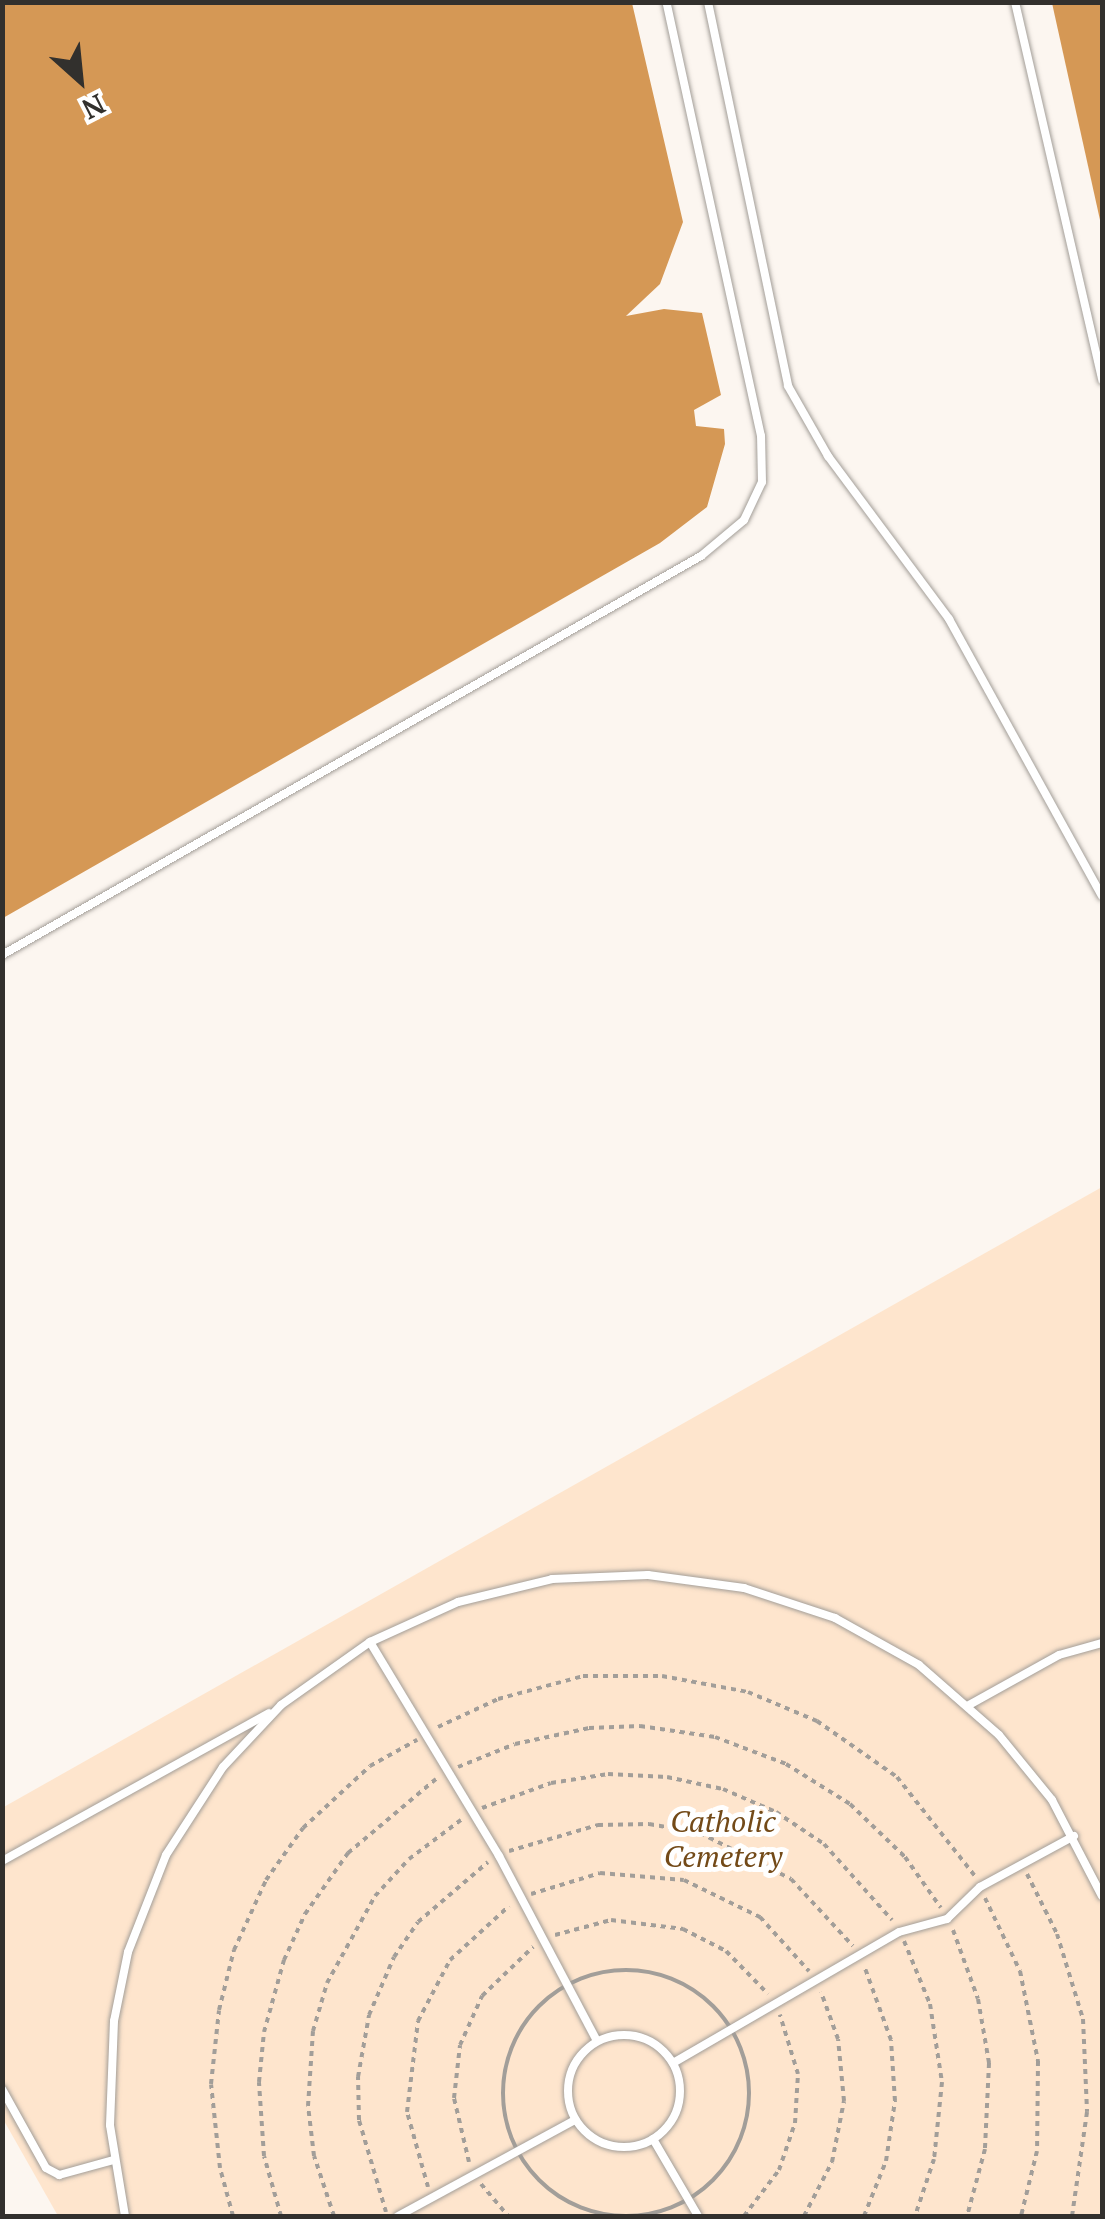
<!DOCTYPE html>
<style>
body{margin:0}
#map{position:relative;width:1105px;height:2219px;overflow:hidden;background:#fcf6f0;font-family:"PT Serif",serif}
div>[style]{position:absolute}
.green>*{inset:0;background:#fee5cd}
.water>*{inset:0;background:#d59855}
.path>*{height:4px;margin-top:-2px;transform-origin:0;background:repeating-linear-gradient(90deg,#a29e99 0 5px,transparent 0 10px)}
.path>.ring{margin:-2px;padding:0;box-sizing:content-box;background:none;border:4px solid #a29e99;border-radius:50%}
.roads{filter:drop-shadow(0 0 2px #a39e98) drop-shadow(0 0 2px #a39e98)}
.lane>*{height:8px;margin:-4px;padding:0 4px;transform-origin:4px;border-radius:4px;background:#fff}
.lane>.ring{margin:-4px;padding:0;box-sizing:content-box;background:none;border:8px solid #fff;border-radius:50%}
span{translate:-50% -50%;white-space:nowrap;text-align:center;line-height:1.15;-webkit-text-stroke:10px #fff;paint-order:stroke}
.park-label{font-size:30px;color:#734a18;font-style:italic}
.frame{position:absolute;inset:0;border:5px solid #32302d;pointer-events:none}
.north{position:absolute;left:30px;top:30px;width:100px;height:100px;-webkit-text-stroke:8px #fff;paint-order:stroke;rotate:153deg;font-size:28px;font-weight:700;line-height:40px;text-align:center;color:#32302d}
.north::after{content:'';display:block;margin:auto;width:35px;height:45px;background:#32302d;clip-path:polygon(50% 0,100% 100%,50% 72%,0 100%)}
</style>
<div id="map">
<div class="green">
<i style="clip-path:polygon(1102px 1187px,1102px 2216px,58px 2216px,3px 2119px,2px 1808px)"></i>
</div>
<div class="water">
<i style="clip-path:polygon(3px 2px,632px 3px,683px 222px,660px 284px,626px 316px,664px 309px,702px 313px,721px 395px,694px 410px,696px 426px,724px 429px,725px 444px,707px 507px,660px 543px,3px 918px)"></i>
<i style="clip-path:polygon(1052px 3px,1102px 3px,1102px 229px)"></i>
</div>
<div class="path">
<i style="left:438px;top:1727px;width:66px;rotate:-25deg"></i>
<i style="left:498px;top:1699px;width:88px;rotate:-15.1deg"></i>
<i style="left:583px;top:1676px;width:79px"></i>
<i style="left:662px;top:1676px;width:87px;rotate:10.5deg"></i>
<i style="left:748px;top:1692px;width:75px;rotate:22.8deg"></i>
<i style="left:817px;top:1721px;width:98px;rotate:35deg"></i>
<i style="left:897px;top:1777px;width:126px;rotate:51.8deg"></i>
<i style="left:458px;top:1767px;width:61px;rotate:-22deg"></i>
<i style="left:515px;top:1744px;width:76px;rotate:-12.2deg"></i>
<i style="left:589px;top:1728px;width:51px;rotate:-2.2deg"></i>
<i style="left:640px;top:1726px;width:76px;rotate:8.3deg"></i>
<i style="left:715px;top:1737px;width:76px;rotate:20.8deg"></i>
<i style="left:786px;top:1764px;width:75px;rotate:32deg"></i>
<i style="left:850px;top:1804px;width:76px;rotate:43.9deg"></i>
<i style="left:905px;top:1857px;width:62px;rotate:54.8deg"></i>
<i style="left:482px;top:1808px;width:73px;rotate:-19.9deg"></i>
<i style="left:551px;top:1783px;width:58px;rotate:-9deg"></i>
<i style="left:608px;top:1774px;width:59px;rotate:2.9deg"></i>
<i style="left:667px;top:1777px;width:57px;rotate:12.1deg"></i>
<i style="left:723px;top:1789px;width:58px;rotate:23.5deg"></i>
<i style="left:776px;top:1812px;width:58px;rotate:33.7deg"></i>
<i style="left:824px;top:1844px;width:102px;rotate:48.2deg"></i>
<i style="left:509px;top:1851px;width:93px;rotate:-16.3deg"></i>
<i style="left:598px;top:1825px;width:51px;rotate:-1.1deg"></i>
<i style="left:649px;top:1824px;width:52px;rotate:10deg"></i>
<i style="left:700px;top:1833px;width:102px;rotate:26.8deg"></i>
<i style="left:791px;top:1879px;width:91px;rotate:47.2deg"></i>
<i style="left:1027px;top:1874px;width:67px;rotate:63.4deg"></i>
<i style="left:1057px;top:1934px;width:89px;rotate:73deg"></i>
<i style="left:1083px;top:2019px;width:93px;rotate:87.5deg"></i>
<i style="left:1087px;top:2112px;width:105px;rotate:98.2deg"></i>
<i style="left:531px;top:1894px;width:72px;rotate:-16.9deg"></i>
<i style="left:600px;top:1873px;width:84px;rotate:4.8deg"></i>
<i style="left:684px;top:1880px;width:85px;rotate:26deg"></i>
<i style="left:760px;top:1917px;width:73px;rotate:47.8deg"></i>
<i style="left:985px;top:1898px;width:81px;rotate:64.4deg"></i>
<i style="left:1020px;top:1971px;width:92px;rotate:78.7deg"></i>
<i style="left:1038px;top:2061px;width:90px;rotate:90.6deg"></i>
<i style="left:1037px;top:2151px;width:67px;rotate:103.8deg"></i>
<i style="left:953px;top:1930px;width:73px;rotate:70.1deg"></i>
<i style="left:978px;top:1999px;width:65px;rotate:80.2deg"></i>
<i style="left:989px;top:2063px;width:86px;rotate:92.7deg"></i>
<i style="left:985px;top:2149px;width:69px;rotate:105deg"></i>
<i style="left:555px;top:1935px;width:58px;rotate:-15deg"></i>
<i style="left:611px;top:1920px;width:73px;rotate:7.1deg"></i>
<i style="left:683px;top:1929px;width:48px;rotate:27.1deg"></i>
<i style="left:726px;top:1951px;width:60px;rotate:45.7deg"></i>
<i style="left:904px;top:1941px;width:68px;rotate:67.6deg"></i>
<i style="left:930px;top:2004px;width:79px;rotate:81.3deg"></i>
<i style="left:942px;top:2082px;width:77px;rotate:95.9deg"></i>
<i style="left:934px;top:2159px;width:60px;rotate:108.4deg"></i>
<i class="ring" style="left:503px;top:1970px;width:242px;height:242px"></i>
<i style="left:469px;top:2162px;width:66px;rotate:-103.2deg"></i>
<i style="left:454px;top:2098px;width:53px;rotate:-83.5deg"></i>
<i style="left:460px;top:2045px;width:54px;rotate:-65.8deg"></i>
<i style="left:482px;top:1996px;width:71px;rotate:-43.9deg"></i>
<i style="left:481px;top:2184px;width:42px;rotate:49.8deg"></i>
<i style="left:428px;top:2187px;width:78px;rotate:-105.6deg"></i>
<i style="left:407px;top:2112px;width:92px;rotate:-83.1deg"></i>
<i style="left:418px;top:2021px;width:69px;rotate:-62.3deg"></i>
<i style="left:450px;top:1960px;width:80px;rotate:-42.5deg"></i>
<i style="left:386px;top:2212px;width:96px;rotate:-106.4deg"></i>
<i style="left:359px;top:2120px;width:43px;rotate:-91.3deg"></i>
<i style="left:358px;top:2077px;width:63px;rotate:-79.9deg"></i>
<i style="left:369px;top:2015px;width:63px;rotate:-66.7deg"></i>
<i style="left:394px;top:1957px;width:42px;rotate:-55.6deg"></i>
<i style="left:418px;top:1922px;width:92px;rotate:-40.6deg"></i>
<i style="left:233px;top:2216px;width:50px;rotate:-105.2deg"></i>
<i style="left:220px;top:2168px;width:84px;rotate:-96.1deg"></i>
<i style="left:211px;top:2084px;width:74px;rotate:-83.8deg"></i>
<i style="left:219px;top:2010px;width:62px;rotate:-76deg"></i>
<i style="left:234px;top:1950px;width:77px;rotate:-65.4deg"></i>
<i style="left:266px;top:1880px;width:64px;rotate:-54.6deg"></i>
<i style="left:303px;top:1828px;width:91px;rotate:-42.8deg"></i>
<i style="left:370px;top:1766px;width:54px;rotate:-29deg"></i>
<i style="left:281px;top:2216px;width:62px;rotate:-105.8deg"></i>
<i style="left:264px;top:2156px;width:74px;rotate:-93.9deg"></i>
<i style="left:259px;top:2082px;width:50px;rotate:-84.3deg"></i>
<i style="left:264px;top:2032px;width:75px;rotate:-74.5deg"></i>
<i style="left:284px;top:1960px;width:51px;rotate:-65.5deg"></i>
<i style="left:305px;top:1914px;width:75px;rotate:-54.8deg"></i>
<i style="left:348px;top:1853px;width:115px;rotate:-40.1deg"></i>
<i style="left:334px;top:2216px;width:63px;rotate:-108.4deg"></i>
<i style="left:314px;top:2156px;width:50px;rotate:-96.8deg"></i>
<i style="left:308px;top:2106px;width:75px;rotate:-86.2deg"></i>
<i style="left:313px;top:2031px;width:50px;rotate:-73.7deg"></i>
<i style="left:327px;top:1983px;width:99px;rotate:-61.1deg"></i>
<i style="left:375px;top:1896px;width:50px;rotate:-47.4deg"></i>
<i style="left:409px;top:1859px;width:65px;rotate:-36.9deg"></i>
<i style="left:744px;top:2216px;width:58px;rotate:-52.7deg"></i>
<i style="left:779px;top:2170px;width:50px;rotate:-71.2deg"></i>
<i style="left:795px;top:2123px;width:49px;rotate:-86.5deg"></i>
<i style="left:798px;top:2074px;width:62px;rotate:-107deg"></i>
<i style="left:804px;top:2216px;width:61px;rotate:-62.6deg"></i>
<i style="left:832px;top:2162px;width:62px;rotate:-78.9deg"></i>
<i style="left:844px;top:2101px;width:62px;rotate:-95.5deg"></i>
<i style="left:838px;top:2039px;width:50px;rotate:-109.9deg"></i>
<i style="left:864px;top:2216px;width:59px;rotate:-68.2deg"></i>
<i style="left:886px;top:2161px;width:61px;rotate:-81.5deg"></i>
<i style="left:895px;top:2101px;width:61px;rotate:-93.8deg"></i>
<i style="left:891px;top:2040px;width:77px;rotate:-109.9deg"></i>
</div>
<div class="roads">
<div class="lane">
<i style="left:708px;top:2px;width:392px;rotate:78.2deg"></i>
<i style="left:788px;top:386px;width:81px;rotate:60.3deg"></i>
<i style="left:828px;top:456px;width:203px;rotate:53.4deg"></i>
<i style="left:949px;top:619px;width:316px;rotate:61.1deg"></i>
<i style="left:1015px;top:2px;width:388px;rotate:77deg"></i>
<i style="left:2px;top:955px;width:805px;rotate:-29.72deg"></i>
<i style="left:701px;top:556px;width:56px;rotate:-39.9deg"></i>
<i style="left:744px;top:520px;width:42px;rotate:-64.7deg"></i>
<i style="left:762px;top:482px;width:46px;rotate:-91.2deg"></i>
<i style="left:761px;top:436px;width:444px;rotate:-102.3deg"></i>
<i style="left:370px;top:1642px;width:250px;rotate:58.9deg"></i>
<i style="left:499px;top:1856px;width:209px;rotate:62.1deg"></i>
<i style="left:969px;top:1705px;width:103px;rotate:-29.1deg"></i>
<i style="left:1059px;top:1655px;width:45px;rotate:-15.6deg"></i>
<i style="left:2px;top:1861px;width:305px;rotate:-29deg"></i>
<i class="ring" style="left:568px;top:2035px;width:104px;height:104px"></i>
<i style="left:673px;top:2063px;width:261px;rotate:-30.1deg"></i>
<i style="left:899px;top:1932px;width:50px;rotate:-15.2deg"></i>
<i style="left:947px;top:1919px;width:46px;rotate:-44.1deg"></i>
<i style="left:980px;top:1887px;width:107px;rotate:-28.5deg"></i>
<i style="left:2px;top:2089px;width:90px;rotate:60.9deg"></i>
<i style="left:46px;top:2168px;width:15px;rotate:28deg"></i>
<i style="left:59px;top:2175px;width:57px;rotate:-15.3deg"></i>
<i style="left:653px;top:2139px;width:89px;rotate:59.7deg"></i>
<i style="left:125px;top:2216px;width:92px;rotate:-99.4deg"></i>
<i style="left:110px;top:2125px;width:104px;rotate:-87.8deg"></i>
<i style="left:114px;top:2021px;width:70px;rotate:-78.5deg"></i>
<i style="left:128px;top:1952px;width:104px;rotate:-68.6deg"></i>
<i style="left:166px;top:1855px;width:105px;rotate:-57.1deg"></i>
<i style="left:223px;top:1767px;width:85px;rotate:-46.9deg"></i>
<i style="left:281px;top:1705px;width:109px;rotate:-35.3deg"></i>
<i style="left:370px;top:1642px;width:97px;rotate:-24.4deg"></i>
<i style="left:458px;top:1602px;width:97px;rotate:-13.7deg"></i>
<i style="left:552px;top:1579px;width:96px;rotate:-2.4deg"></i>
<i style="left:648px;top:1575px;width:97px;rotate:7.7deg"></i>
<i style="left:744px;top:1588px;width:96px;rotate:18.2deg"></i>
<i style="left:835px;top:1618px;width:96px;rotate:29.2deg"></i>
<i style="left:919px;top:1665px;width:106px;rotate:41.2deg"></i>
<i style="left:999px;top:1735px;width:84px;rotate:50.8deg"></i>
<i style="left:1052px;top:1800px;width:108px;rotate:62.5deg"></i>
<i style="left:398px;top:2216px;width:201px;rotate:-28.5deg"></i>
</div>
</div>
<div class="park-label">
<span style="left:723px;top:1838px">Catholic<br>Cemetery</span>
</div>
<div class="frame"></div>
<div class="north">N</div>
</div>
